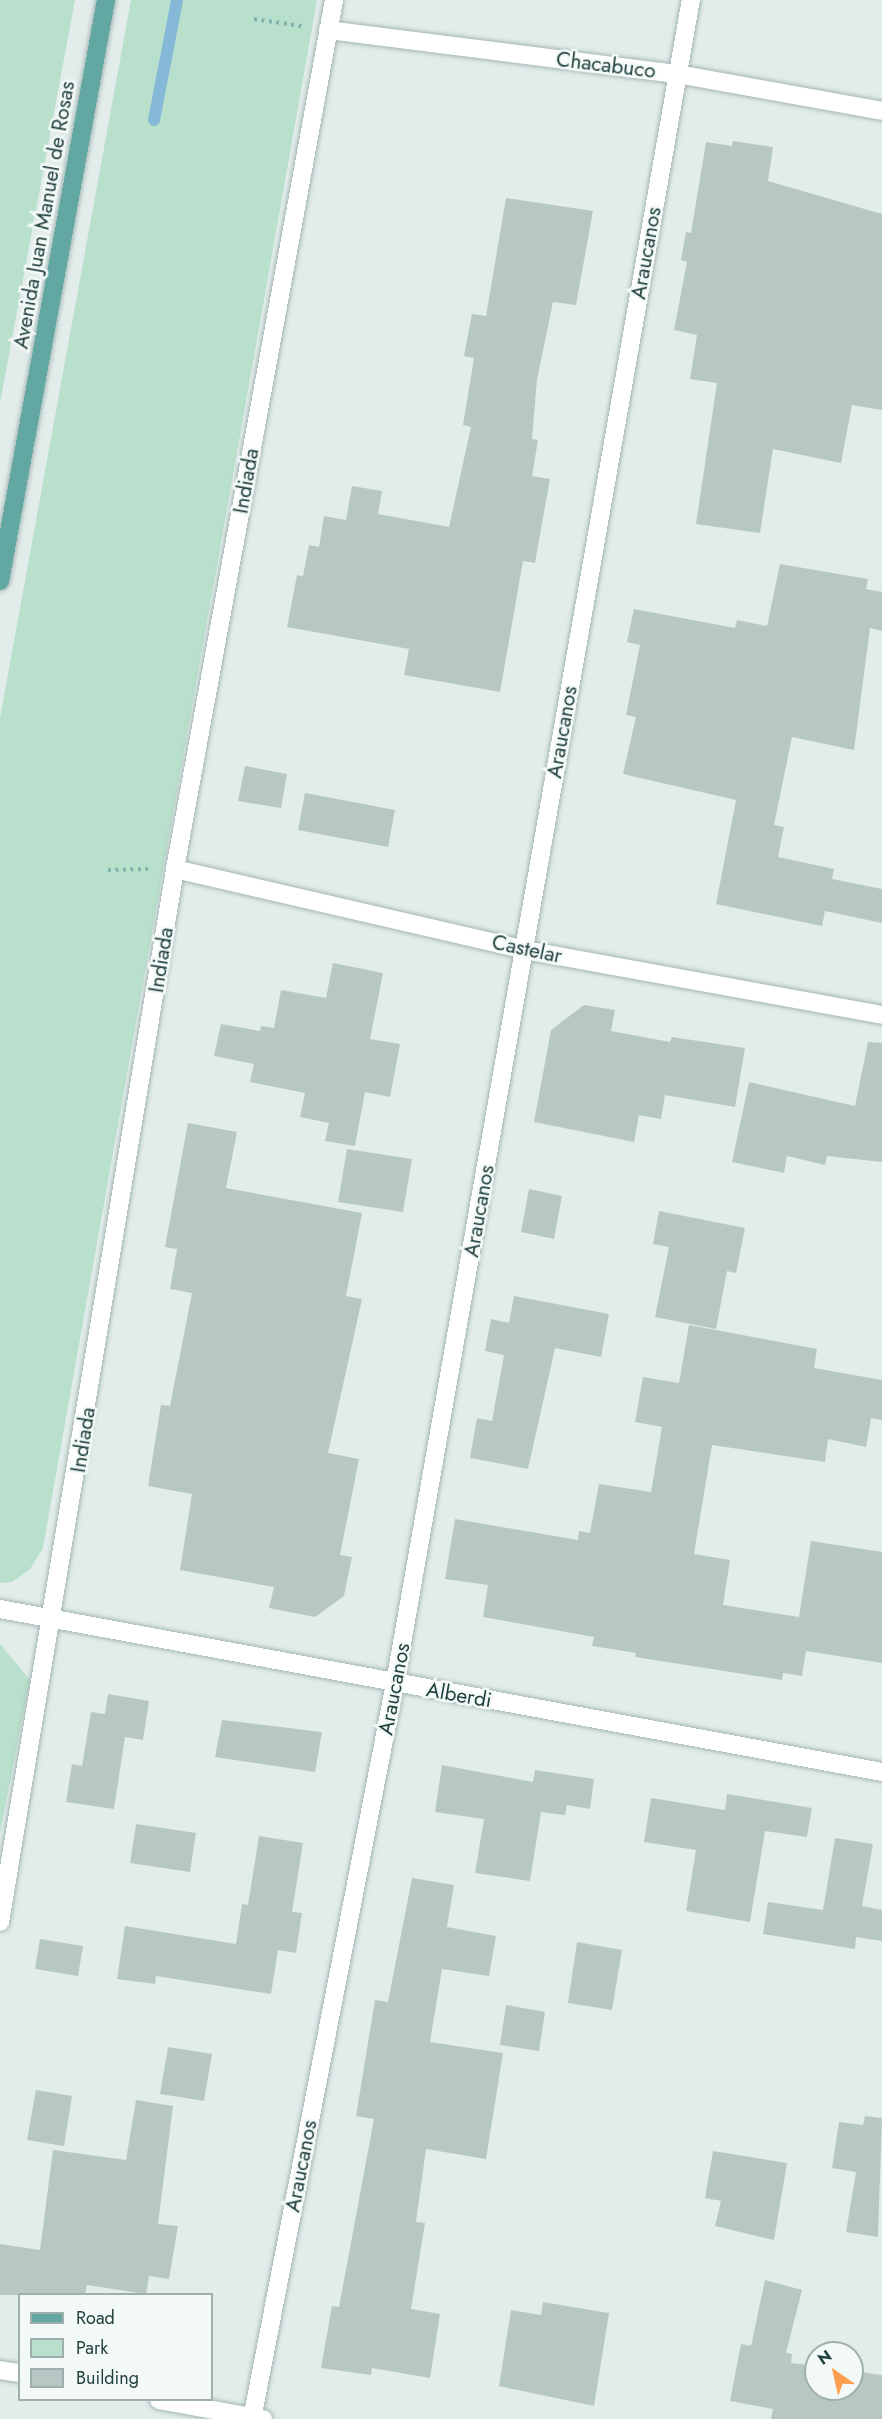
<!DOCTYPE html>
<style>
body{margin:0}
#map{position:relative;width:882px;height:2419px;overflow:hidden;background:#e2edeb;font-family:Jost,sans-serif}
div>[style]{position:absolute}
.green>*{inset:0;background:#b9e0cc}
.stream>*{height:12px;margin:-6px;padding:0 6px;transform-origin:6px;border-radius:6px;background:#85b9d7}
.building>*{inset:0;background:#b7c8c4}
.path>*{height:4px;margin-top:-2px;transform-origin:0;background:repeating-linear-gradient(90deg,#7fb4ae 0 3px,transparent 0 7.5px)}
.roads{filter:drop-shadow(0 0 2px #a4b6b4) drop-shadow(0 0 2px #a4b6b4)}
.minor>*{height:18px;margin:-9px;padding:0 9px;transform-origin:9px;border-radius:9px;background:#fff}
.major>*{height:18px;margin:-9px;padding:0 9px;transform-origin:9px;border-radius:9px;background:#63a7a3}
span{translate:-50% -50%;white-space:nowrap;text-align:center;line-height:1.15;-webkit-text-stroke:5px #f3f9f7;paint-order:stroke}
.street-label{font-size:21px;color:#20403e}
.legend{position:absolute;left:18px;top:2293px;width:195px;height:108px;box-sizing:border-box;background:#f3f9f7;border:2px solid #9fafad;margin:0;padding:8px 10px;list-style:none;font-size:18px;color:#20403e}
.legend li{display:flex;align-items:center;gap:12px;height:30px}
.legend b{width:30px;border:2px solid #9fafad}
.north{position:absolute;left:804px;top:2341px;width:60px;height:60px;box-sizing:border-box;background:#f3f9f7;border:2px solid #9fafad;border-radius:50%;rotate:326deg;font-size:16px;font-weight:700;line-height:24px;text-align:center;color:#20403e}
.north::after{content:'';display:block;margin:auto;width:21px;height:27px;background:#fd9e50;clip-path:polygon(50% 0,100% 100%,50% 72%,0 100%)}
</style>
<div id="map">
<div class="green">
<i style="clip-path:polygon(0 0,75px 0,0 403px)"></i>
<i style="clip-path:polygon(131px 0,317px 0,43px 1548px,30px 1569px,12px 1582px,0 1583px,0 718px)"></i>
<i style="clip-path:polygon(0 1644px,30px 1680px,0 1833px)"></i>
</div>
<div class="stream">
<i style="left:154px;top:120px;width:122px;rotate:-79.1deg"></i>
</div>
<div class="building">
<i style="clip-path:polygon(733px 141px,773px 147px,768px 181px,882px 214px,882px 410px,852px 405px,841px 463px,773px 449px,760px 533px,696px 524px,717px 383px,690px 379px,697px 335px,674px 330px,687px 262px,681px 260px,686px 232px,691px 233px,706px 142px,732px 146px)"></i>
<i style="clip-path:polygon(506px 198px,593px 211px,576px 305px,553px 302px,537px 380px,532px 439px,538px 440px,532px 476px,550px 479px,535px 563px,523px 561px,500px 692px,404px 675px,409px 649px,287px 627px,297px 575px,303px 576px,309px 545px,319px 547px,324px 516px,346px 520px,352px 486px,382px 491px,378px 514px,449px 527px,471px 427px,463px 425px,474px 358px,464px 356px,472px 314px,486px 316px)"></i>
<i style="clip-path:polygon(780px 564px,868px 579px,866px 589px,882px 592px,882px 631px,870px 628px,854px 750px,792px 737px,774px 825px,784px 827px,778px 857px,834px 869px,832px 879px,882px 889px,882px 923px,825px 911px,822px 926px,716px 904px,736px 800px,623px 774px,636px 717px,626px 715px,640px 645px,627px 642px,634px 609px,735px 628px,737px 620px,767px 626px)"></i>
<i style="clip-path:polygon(245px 766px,287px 774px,281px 808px,238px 801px)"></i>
<i style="clip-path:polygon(305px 793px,395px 810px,388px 847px,298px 830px)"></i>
<i style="clip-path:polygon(333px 963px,383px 973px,370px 1039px,400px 1044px,390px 1097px,365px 1092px,355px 1146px,325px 1141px,329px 1123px,300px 1117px,305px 1093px,250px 1082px,254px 1064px,214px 1056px,221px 1024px,260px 1031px,261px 1026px,274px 1028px,281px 990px,326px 998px)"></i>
<i style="clip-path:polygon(584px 1005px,615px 1010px,611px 1031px,670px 1042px,672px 1037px,745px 1048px,735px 1107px,665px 1095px,661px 1119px,639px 1115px,634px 1142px,534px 1122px,551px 1030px)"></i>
<i style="clip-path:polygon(868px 1042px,882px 1043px,882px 1162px,827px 1156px,825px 1165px,787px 1156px,784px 1173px,732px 1162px,749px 1082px,855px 1106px)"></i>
<i style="clip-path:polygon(188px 1123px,237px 1132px,226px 1188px,362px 1213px,346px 1296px,362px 1299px,328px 1453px,359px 1459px,340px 1555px,352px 1557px,344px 1596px,315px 1617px,269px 1608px,274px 1587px,180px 1570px,192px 1494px,148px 1486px,161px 1405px,170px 1406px,192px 1293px,170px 1289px,177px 1249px,165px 1247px)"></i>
<i style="clip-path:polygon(347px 1149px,412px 1159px,403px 1212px,338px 1202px)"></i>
<i style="clip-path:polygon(529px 1189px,562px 1196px,554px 1239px,521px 1232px)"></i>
<i style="clip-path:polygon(659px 1211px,745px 1228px,736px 1273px,727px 1271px,716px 1329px,655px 1317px,669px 1247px,653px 1244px)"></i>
<i style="clip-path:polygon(514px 1296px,609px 1314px,601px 1357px,555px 1348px,528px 1469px,470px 1458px,477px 1418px,492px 1421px,504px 1355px,485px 1351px,491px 1319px,509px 1323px)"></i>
<i style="clip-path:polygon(689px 1325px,817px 1349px,814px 1368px,882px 1380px,882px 1420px,871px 1418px,866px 1447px,828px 1439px,825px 1462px,712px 1445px,694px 1554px,730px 1560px,723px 1605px,799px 1617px,811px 1541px,882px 1552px,882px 1663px,806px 1651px,802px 1676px,783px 1673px,782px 1680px,635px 1657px,636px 1653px,592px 1646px,594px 1637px,483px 1617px,488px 1585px,445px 1579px,455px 1519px,578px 1540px,579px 1531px,590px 1533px,599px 1484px,651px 1492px,662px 1427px,635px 1422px,643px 1377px,679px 1383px)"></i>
<i style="clip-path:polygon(108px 1694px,149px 1701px,143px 1740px,125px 1737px,114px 1809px,66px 1802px,72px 1764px,82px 1766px,91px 1712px,105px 1714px)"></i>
<i style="clip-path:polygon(222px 1720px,322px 1732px,315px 1772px,215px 1757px)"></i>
<i style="clip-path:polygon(442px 1765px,533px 1782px,535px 1770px,594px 1779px,590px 1809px,567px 1805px,565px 1815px,541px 1812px,530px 1881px,475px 1873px,484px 1819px,435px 1812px)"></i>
<i style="clip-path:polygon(727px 1794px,812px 1808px,807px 1837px,765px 1831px,750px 1922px,686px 1911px,696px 1850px,644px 1842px,651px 1798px,725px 1810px)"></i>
<i style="clip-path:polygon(136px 1824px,196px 1833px,190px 1872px,130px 1863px)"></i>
<i style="clip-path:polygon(259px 1836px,303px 1843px,292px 1912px,302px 1913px,296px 1953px,278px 1950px,271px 1994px,156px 1976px,155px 1984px,117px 1979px,125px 1926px,236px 1944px,242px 1904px,248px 1905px)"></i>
<i style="clip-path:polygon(835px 1838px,873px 1844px,862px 1906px,882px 1910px,882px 1941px,856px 1937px,855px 1949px,763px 1934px,768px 1902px,823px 1910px)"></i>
<i style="clip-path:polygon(412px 1878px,454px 1885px,447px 1927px,496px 1936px,489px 1976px,442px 1969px,430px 2042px,503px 2053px,486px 2159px,426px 2149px,416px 2222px,425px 2223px,411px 2309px,440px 2314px,430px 2378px,372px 2368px,371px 2375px,321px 2368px,332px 2306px,339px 2307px,374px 2119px,356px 2116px,375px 2000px,388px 2002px)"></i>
<i style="clip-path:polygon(40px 1939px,83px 1946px,78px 1976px,35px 1969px)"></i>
<i style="clip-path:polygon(577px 1942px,622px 1950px,612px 2010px,568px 2003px)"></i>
<i style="clip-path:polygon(506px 2005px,545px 2012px,539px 2051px,500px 2045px)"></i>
<i style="clip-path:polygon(168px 2047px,212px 2054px,204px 2101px,160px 2094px)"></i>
<i style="clip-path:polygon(36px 2090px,72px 2096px,64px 2146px,27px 2140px)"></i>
<i style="clip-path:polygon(136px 2100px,173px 2106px,158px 2224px,178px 2226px,169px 2279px,149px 2276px,146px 2294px,87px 2285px,85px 2295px,0 2295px,0 2244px,40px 2250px,53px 2150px,126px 2160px)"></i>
<i style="clip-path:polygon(865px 2116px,882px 2118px,878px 2237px,846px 2232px,856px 2172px,832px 2168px,839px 2122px,863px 2125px)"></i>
<i style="clip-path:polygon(713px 2151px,787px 2163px,774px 2240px,715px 2226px,721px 2201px,705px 2198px)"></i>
<i style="clip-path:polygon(765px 2280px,802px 2290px,786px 2353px,792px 2354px,791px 2363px,816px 2366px,816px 2389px,852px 2389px,852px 2371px,882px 2375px,882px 2419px,771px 2419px,773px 2409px,730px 2401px,741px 2344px,751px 2346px)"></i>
<i style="clip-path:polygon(543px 2302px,609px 2313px,594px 2406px,499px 2386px,511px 2310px,541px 2315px)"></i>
</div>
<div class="path">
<i style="left:254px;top:19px;width:48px;rotate:8.5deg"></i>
<i style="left:108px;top:870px;width:40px;rotate:-1.4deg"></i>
</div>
<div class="roads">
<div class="minor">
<i style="left:328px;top:30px;width:352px;rotate:7.2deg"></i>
<i style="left:677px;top:74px;width:208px;rotate:10.2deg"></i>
<i style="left:175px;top:869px;width:359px;rotate:13deg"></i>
<i style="left:525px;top:950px;width:363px;rotate:10.3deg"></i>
<i style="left:0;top:1609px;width:897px;rotate:10.47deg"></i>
<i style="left:0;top:1922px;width:1067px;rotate:-80.56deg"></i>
<i style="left:175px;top:869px;width:883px;rotate:-79.63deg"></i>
<i style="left:0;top:2370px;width:20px;rotate:9deg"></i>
<i style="left:159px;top:2400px;width:106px;rotate:10.4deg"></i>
<i style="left:252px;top:2419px;width:750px;rotate:-79deg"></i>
<i style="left:395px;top:1683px;width:1709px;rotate:-80.03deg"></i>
</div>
<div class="major">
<i style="left:0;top:581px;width:591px;rotate:-79.66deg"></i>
</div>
</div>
<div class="street-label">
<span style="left:606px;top:65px;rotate:7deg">Chacabuco</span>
<span style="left:44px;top:215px;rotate:-80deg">Avenida Juan Manuel de Rosas</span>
<span style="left:646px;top:253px;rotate:-80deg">Araucanos</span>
<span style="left:246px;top:481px;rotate:-80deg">Indiada</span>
<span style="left:562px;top:732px;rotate:-80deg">Araucanos</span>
<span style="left:527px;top:949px;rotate:12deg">Castelar</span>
<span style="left:161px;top:960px;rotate:-81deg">Indiada</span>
<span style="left:479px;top:1211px;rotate:-80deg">Araucanos</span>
<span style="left:83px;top:1440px;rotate:-81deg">Indiada</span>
<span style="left:394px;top:1689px;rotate:-79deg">Araucanos</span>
<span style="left:459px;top:1695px;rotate:10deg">Alberdi</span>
<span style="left:301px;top:2166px;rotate:-79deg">Araucanos</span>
</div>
<ul class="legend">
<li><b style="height:8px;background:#63a7a3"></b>Road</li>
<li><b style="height:16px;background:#b9e0cc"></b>Park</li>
<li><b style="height:16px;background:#b7c8c4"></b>Building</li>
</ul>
<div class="north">N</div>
</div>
